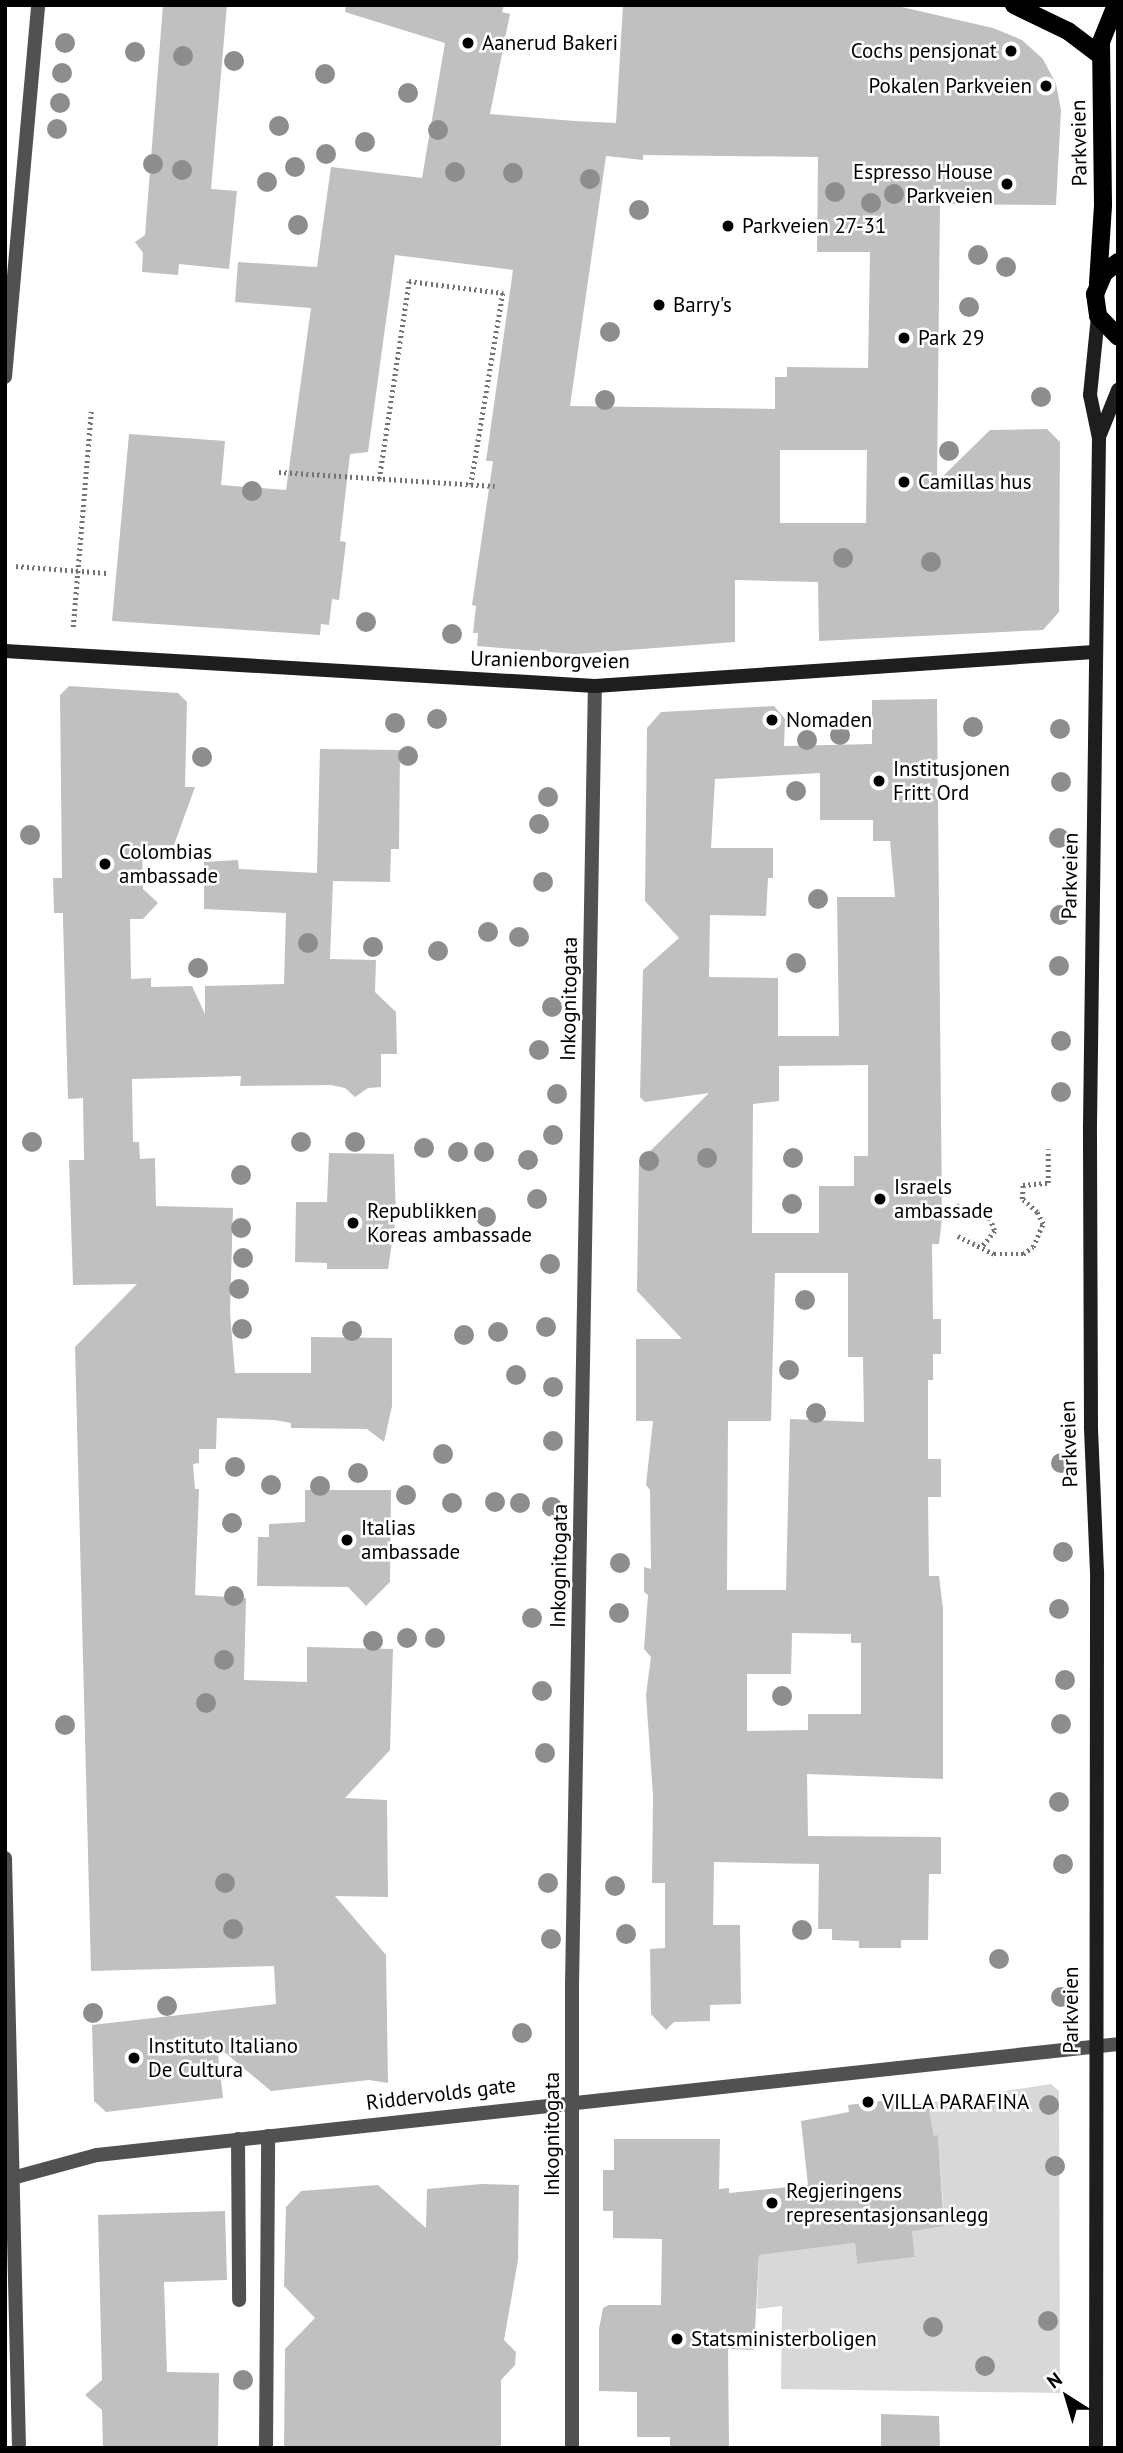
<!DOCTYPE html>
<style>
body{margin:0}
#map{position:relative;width:1123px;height:2453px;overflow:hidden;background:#fff;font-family:"PT Sans",sans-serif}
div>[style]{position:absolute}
.green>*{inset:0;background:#d8d8d8}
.building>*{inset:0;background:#c0c0c0}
.path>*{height:4.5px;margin-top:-2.25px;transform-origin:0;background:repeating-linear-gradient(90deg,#737373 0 2px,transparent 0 5.5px)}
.lane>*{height:14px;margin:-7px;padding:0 7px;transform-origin:7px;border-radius:7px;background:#515151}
.street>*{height:14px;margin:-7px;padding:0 7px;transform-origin:7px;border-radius:7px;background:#515151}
.secondary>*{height:14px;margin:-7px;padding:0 7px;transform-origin:7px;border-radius:7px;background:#1e1e1e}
.primary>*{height:18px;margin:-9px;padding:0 9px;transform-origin:9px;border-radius:9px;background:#000}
.trees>*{width:20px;height:20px;margin:-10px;border-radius:50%;background:#8d8d8d}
.dots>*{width:19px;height:19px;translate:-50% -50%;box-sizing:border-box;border:4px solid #fff;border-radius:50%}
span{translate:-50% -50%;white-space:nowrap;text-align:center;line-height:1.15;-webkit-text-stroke:5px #fff;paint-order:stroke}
.poi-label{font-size:21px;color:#000}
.left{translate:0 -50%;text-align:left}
.right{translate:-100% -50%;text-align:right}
.street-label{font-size:21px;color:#000}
.frame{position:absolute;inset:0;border:7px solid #000;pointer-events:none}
.north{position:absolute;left:1032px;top:2362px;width:70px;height:70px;-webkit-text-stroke:5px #fff;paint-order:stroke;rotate:323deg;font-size:19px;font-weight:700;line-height:28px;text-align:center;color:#000}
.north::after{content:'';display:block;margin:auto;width:24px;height:32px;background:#000;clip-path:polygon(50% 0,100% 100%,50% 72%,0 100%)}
</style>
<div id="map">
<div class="green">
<i style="clip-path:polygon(1051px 2084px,1059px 2091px,1060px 2393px,781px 2389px,782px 2306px,757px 2309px,759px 2255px,855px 2243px,857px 2264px,915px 2257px,912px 2231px,944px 2216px,938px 2136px,934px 2136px,928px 2103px)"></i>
</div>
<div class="building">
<i style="clip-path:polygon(163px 5px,227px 5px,211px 189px,237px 191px,229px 269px,179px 264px,178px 275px,142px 272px,143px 253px,135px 242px,145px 235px)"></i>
<i style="clip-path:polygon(evenodd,346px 5px,504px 5px,502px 12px,510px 14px,490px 114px,575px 121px,616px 123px,623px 5px,893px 5px,993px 28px,1022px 40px,1043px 59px,1056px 84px,1061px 110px,1056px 205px,940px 204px,937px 482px,990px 430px,1047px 429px,1060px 442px,1059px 612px,1043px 630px,819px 641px,818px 582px,735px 580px,735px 642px,575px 654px,477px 646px,478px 633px,473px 633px,476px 606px,472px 605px,493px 461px,486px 461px,513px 270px,395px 255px,368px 452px,350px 454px,340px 541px,346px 542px,339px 600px,332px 599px,329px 625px,321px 624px,320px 635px,112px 621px,129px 434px,225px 441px,221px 485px,286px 490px,311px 308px,235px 302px,238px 262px,317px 267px,331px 167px,422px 178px,445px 43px,345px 12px,346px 5px,643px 155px,818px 157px,817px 252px,870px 252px,868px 368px,787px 367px,787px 377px,775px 377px,775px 409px,570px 406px,606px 156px,643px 160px,643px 155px,346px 5px,780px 450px,867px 450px,866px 523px,780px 523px,780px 450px)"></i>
<i style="clip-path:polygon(69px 686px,178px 693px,187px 702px,185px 787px,195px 787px,174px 845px,142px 846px,143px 889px,158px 903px,143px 919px,130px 919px,131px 979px,151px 978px,151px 987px,192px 986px,205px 1014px,205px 986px,284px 984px,286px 913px,204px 909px,204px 862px,238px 860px,239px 869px,317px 873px,320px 749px,400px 750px,399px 849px,391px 849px,390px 882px,333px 881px,330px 959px,376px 960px,375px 992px,396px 1012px,397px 1054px,381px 1054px,381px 1087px,368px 1088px,355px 1097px,345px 1088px,331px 1085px,240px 1086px,241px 1076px,132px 1079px,133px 1142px,139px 1142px,140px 1159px,155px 1158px,156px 1206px,233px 1208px,230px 1313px,235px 1373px,311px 1373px,311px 1337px,392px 1338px,392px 1406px,384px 1442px,367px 1429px,291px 1428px,291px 1423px,274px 1420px,217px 1418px,216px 1449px,199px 1449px,199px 1463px,193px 1464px,195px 1489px,199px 1489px,195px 1595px,246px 1598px,244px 1680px,307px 1682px,307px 1647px,393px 1649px,390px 1750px,345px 1798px,387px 1800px,388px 1897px,335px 1896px,386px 1955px,388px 2083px,369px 2080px,271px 2091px,217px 2046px,223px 2098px,106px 2112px,94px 2101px,92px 2025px,276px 2004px,274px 1966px,91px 1971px,75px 1347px,137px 1284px,73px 1285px,69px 1160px,84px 1160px,83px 1098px,68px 1099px,63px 920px,63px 913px,54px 913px,53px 878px,62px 878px,60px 695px)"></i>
<i style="clip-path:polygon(evenodd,937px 699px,942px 1218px,939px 1244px,932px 1244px,933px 1319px,941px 1319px,941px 1354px,933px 1354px,933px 1380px,928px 1380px,928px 1459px,941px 1459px,941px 1497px,928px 1497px,929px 1576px,939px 1576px,943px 1609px,943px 1779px,807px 1774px,808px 1836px,941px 1837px,941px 1874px,929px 1874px,928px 1940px,901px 1940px,901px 1948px,859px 1948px,859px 1941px,832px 1940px,832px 1929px,818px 1929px,819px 1864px,714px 1862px,713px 1925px,740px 1925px,741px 2004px,710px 2005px,710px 2021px,674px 2022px,666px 2030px,651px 2014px,650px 1949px,665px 1948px,665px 1883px,652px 1883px,653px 1796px,646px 1695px,651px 1657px,644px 1649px,648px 1595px,644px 1592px,644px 1567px,651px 1569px,650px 1490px,646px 1485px,653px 1421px,636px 1421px,636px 1339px,682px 1339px,637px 1291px,639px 1162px,709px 1093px,645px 1102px,640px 1097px,643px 970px,679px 938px,645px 901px,647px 728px,661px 712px,774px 706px,785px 719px,784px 746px,872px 744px,872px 700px,937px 699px,820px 773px,820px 820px,873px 820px,873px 841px,890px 841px,895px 897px,837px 897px,839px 1036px,778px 1036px,778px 978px,709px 977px,710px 915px,766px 916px,768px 878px,773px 878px,773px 848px,711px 848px,715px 779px,820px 773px,937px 699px,868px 1065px,868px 1156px,854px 1156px,854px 1186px,819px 1186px,819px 1233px,752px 1233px,753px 1104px,779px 1101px,779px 1066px,868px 1065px,937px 699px,775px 1273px,848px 1273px,848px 1357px,863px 1357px,864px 1422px,790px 1419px,786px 1590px,727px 1590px,728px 1421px,771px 1421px,775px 1273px,937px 699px,792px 1633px,851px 1634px,851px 1643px,861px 1643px,861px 1714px,808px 1714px,808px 1730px,747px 1731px,747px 1674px,791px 1674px,792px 1633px)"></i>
<i style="clip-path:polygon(329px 1153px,394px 1154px,396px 1217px,388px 1269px,327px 1269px,327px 1263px,295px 1262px,296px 1202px,327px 1202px)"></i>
<i style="clip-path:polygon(305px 1490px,391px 1490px,390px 1582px,366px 1606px,348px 1587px,257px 1586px,258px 1537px,269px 1537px,269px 1524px,305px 1522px)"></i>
<i style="clip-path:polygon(896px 2099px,897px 2106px,928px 2103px,934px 2136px,938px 2135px,944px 2226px,912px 2231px,915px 2257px,857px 2264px,855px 2243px,759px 2255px,754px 2350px,728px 2349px,729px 2448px,670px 2448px,670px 2437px,637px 2437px,637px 2392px,599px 2391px,599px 2329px,603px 2308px,609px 2305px,661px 2305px,662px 2239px,613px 2238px,613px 2211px,603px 2211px,603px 2170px,614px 2170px,614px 2139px,720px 2139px,719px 2189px,729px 2188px,729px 2193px,808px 2185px,801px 2121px,849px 2112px,848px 2105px)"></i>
<i style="clip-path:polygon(481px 2184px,519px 2185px,518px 2260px,504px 2340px,516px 2352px,515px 2365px,501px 2380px,501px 2448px,284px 2448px,285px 2349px,315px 2318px,284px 2286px,286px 2207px,301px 2191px,378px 2185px,426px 2228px,427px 2189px)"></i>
<i style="clip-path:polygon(225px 2211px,227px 2280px,164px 2282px,167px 2372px,219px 2373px,218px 2448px,103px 2448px,102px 2410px,85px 2395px,102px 2380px,98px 2215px)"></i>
<i style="clip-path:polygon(881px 2414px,939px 2416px,940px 2448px,881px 2448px)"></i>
</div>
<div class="path">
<i style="left:279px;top:472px;width:216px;rotate:3.7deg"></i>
<i style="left:379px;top:479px;width:200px;rotate:-81.4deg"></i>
<i style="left:409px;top:281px;width:95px;rotate:7.3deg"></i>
<i style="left:503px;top:293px;width:194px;rotate:99.5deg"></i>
<i style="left:16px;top:566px;width:91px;rotate:4.4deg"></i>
<i style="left:73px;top:627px;width:216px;rotate:-85.2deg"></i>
<i style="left:957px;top:1205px;width:35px;rotate:22deg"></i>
<i style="left:990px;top:1218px;width:14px;rotate:69deg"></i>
<i style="left:995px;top:1231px;width:22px;rotate:129deg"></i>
<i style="left:958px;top:1236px;width:40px;rotate:26.6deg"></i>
<i style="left:994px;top:1254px;width:29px"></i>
<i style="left:1023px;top:1254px;width:12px;rotate:-35deg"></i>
<i style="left:1033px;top:1247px;width:25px;rotate:-67deg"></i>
<i style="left:1043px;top:1224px;width:13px;rotate:-117deg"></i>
<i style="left:1037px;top:1212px;width:20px;rotate:-139deg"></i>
<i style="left:1022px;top:1199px;width:14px;rotate:-86deg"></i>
<i style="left:1023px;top:1185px;width:25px;rotate:-5deg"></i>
<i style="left:1048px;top:1183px;width:34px;rotate:-90deg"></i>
</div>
<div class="lane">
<i style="left:238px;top:2139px;width:161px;rotate:89.6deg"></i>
<i style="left:266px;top:2448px;width:312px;rotate:-89.6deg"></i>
</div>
<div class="street">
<i style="left:5px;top:377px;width:373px;rotate:-84.9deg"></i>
<i style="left:5px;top:1858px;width:590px;rotate:88.64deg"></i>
<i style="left:5px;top:2180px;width:95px;rotate:-15.2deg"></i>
<i style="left:97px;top:2155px;width:1027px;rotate:-6.2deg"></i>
<i style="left:572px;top:2448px;width:463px;rotate:-90deg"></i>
<i style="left:572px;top:1985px;width:1299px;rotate:-88.99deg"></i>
</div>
<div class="secondary">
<i style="left:1099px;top:437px;width:51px;rotate:-68deg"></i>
<i style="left:5px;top:651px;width:591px;rotate:3.39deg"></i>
<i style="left:595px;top:686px;width:500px;rotate:-3.9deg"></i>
<i style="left:1096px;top:2448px;width:876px;rotate:-89.93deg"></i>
<i style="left:1097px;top:1572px;width:145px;rotate:-92.4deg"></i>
<i style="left:1091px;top:1427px;width:302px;rotate:-90.2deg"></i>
<i style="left:1090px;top:1125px;width:687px;rotate:-89.25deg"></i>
<i style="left:1099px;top:438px;width:44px;rotate:-101.8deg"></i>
<i style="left:1090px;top:395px;width:79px;rotate:-84.2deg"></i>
</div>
<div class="primary">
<i style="left:1014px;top:5px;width:60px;rotate:25.7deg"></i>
<i style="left:1068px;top:31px;width:41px;rotate:37.1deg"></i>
<i style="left:1118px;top:262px;width:18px;rotate:142deg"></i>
<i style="left:1104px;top:273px;width:23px;rotate:113deg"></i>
<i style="left:1095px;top:294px;width:22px;rotate:82deg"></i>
<i style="left:1098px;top:316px;width:29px;rotate:46deg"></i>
<i style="left:1098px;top:283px;width:78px;rotate:-86.3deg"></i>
<i style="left:1103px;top:205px;width:163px;rotate:-90.7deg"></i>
<i style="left:1101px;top:42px;width:40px;rotate:-68deg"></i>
</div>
<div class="trees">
<i style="left:65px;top:43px"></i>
<i style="left:135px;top:52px"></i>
<i style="left:183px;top:56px"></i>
<i style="left:234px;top:61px"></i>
<i style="left:62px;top:73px"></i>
<i style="left:325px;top:74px"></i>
<i style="left:408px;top:93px"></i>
<i style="left:60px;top:103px"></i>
<i style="left:279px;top:126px"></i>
<i style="left:57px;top:129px"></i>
<i style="left:438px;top:130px"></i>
<i style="left:365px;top:142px"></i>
<i style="left:326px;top:154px"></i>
<i style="left:153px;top:164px"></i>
<i style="left:295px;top:167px"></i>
<i style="left:182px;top:170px"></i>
<i style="left:455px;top:172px"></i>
<i style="left:513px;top:173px"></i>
<i style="left:590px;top:179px"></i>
<i style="left:267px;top:182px"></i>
<i style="left:835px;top:192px"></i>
<i style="left:894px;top:194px"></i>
<i style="left:871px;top:203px"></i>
<i style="left:639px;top:210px"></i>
<i style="left:298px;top:225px"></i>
<i style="left:978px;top:255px"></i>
<i style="left:1006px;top:267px"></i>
<i style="left:969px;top:307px"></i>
<i style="left:610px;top:332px"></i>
<i style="left:1041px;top:397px"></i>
<i style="left:605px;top:400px"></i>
<i style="left:949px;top:451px"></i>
<i style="left:252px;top:491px"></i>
<i style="left:843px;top:558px"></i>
<i style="left:931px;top:562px"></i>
<i style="left:366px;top:622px"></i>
<i style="left:452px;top:634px"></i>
<i style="left:437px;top:719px"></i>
<i style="left:395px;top:723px"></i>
<i style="left:973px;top:727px"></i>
<i style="left:1060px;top:729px"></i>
<i style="left:840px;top:735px"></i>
<i style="left:807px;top:740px"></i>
<i style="left:408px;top:756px"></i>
<i style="left:202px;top:757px"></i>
<i style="left:1061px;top:782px"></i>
<i style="left:796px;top:791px"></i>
<i style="left:548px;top:797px"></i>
<i style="left:539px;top:824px"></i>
<i style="left:30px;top:835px"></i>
<i style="left:1059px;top:838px"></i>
<i style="left:543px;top:882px"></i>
<i style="left:818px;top:899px"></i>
<i style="left:1060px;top:915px"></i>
<i style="left:488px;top:932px"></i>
<i style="left:519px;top:937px"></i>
<i style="left:308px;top:943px"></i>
<i style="left:373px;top:947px"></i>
<i style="left:438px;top:951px"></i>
<i style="left:796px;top:963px"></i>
<i style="left:1059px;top:966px"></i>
<i style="left:198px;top:968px"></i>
<i style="left:552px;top:1007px"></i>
<i style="left:1061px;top:1041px"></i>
<i style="left:539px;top:1050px"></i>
<i style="left:1061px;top:1092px"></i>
<i style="left:557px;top:1094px"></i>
<i style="left:553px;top:1135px"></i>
<i style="left:32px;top:1142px"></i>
<i style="left:301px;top:1142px"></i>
<i style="left:355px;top:1142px"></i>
<i style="left:424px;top:1148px"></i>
<i style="left:458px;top:1152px"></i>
<i style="left:484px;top:1152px"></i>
<i style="left:707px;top:1158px"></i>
<i style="left:793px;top:1158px"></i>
<i style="left:528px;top:1160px"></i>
<i style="left:649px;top:1161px"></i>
<i style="left:241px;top:1175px"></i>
<i style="left:537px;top:1199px"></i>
<i style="left:792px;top:1204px"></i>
<i style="left:486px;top:1217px"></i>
<i style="left:241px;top:1228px"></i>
<i style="left:243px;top:1258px"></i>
<i style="left:550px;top:1264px"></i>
<i style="left:239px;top:1289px"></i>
<i style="left:805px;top:1300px"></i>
<i style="left:546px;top:1327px"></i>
<i style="left:242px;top:1329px"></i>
<i style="left:352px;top:1331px"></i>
<i style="left:498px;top:1332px"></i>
<i style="left:464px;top:1335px"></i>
<i style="left:789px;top:1370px"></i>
<i style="left:516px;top:1375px"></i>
<i style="left:553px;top:1387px"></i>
<i style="left:816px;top:1413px"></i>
<i style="left:553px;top:1441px"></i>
<i style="left:443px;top:1454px"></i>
<i style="left:1061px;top:1463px"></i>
<i style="left:235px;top:1467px"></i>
<i style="left:358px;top:1473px"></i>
<i style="left:271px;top:1485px"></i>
<i style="left:320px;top:1486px"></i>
<i style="left:406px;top:1495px"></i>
<i style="left:495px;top:1502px"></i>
<i style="left:452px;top:1503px"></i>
<i style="left:520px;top:1503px"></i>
<i style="left:552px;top:1507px"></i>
<i style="left:232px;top:1523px"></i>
<i style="left:1063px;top:1552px"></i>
<i style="left:620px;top:1563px"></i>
<i style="left:234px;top:1596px"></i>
<i style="left:1059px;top:1609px"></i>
<i style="left:619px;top:1613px"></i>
<i style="left:532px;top:1618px"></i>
<i style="left:407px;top:1638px"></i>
<i style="left:435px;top:1638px"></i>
<i style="left:373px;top:1641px"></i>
<i style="left:224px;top:1660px"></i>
<i style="left:1065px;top:1680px"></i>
<i style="left:542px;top:1691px"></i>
<i style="left:782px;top:1696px"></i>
<i style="left:206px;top:1703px"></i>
<i style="left:1061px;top:1724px"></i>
<i style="left:65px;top:1725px"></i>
<i style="left:545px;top:1753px"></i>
<i style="left:1059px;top:1802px"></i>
<i style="left:1063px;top:1864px"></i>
<i style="left:225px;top:1883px"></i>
<i style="left:548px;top:1883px"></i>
<i style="left:615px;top:1886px"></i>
<i style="left:233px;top:1929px"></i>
<i style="left:802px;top:1930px"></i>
<i style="left:626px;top:1934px"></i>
<i style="left:551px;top:1939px"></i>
<i style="left:999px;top:1959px"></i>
<i style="left:1061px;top:1997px"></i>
<i style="left:167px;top:2006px"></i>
<i style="left:93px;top:2013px"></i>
<i style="left:522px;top:2033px"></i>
<i style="left:1049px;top:2105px"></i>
<i style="left:1055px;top:2166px"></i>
<i style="left:1048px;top:2321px"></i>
<i style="left:933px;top:2327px"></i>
<i style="left:985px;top:2366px"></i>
<i style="left:243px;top:2380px"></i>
</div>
<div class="dots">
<i style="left:468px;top:43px;background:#000"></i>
<i style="left:1011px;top:51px;background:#000"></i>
<i style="left:1046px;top:86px;background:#000"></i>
<i style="left:1007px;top:184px;background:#000"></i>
<i style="left:728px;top:226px;background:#000"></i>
<i style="left:659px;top:305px;background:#000"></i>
<i style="left:904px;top:338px;background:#000"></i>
<i style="left:904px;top:482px;background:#000"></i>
<i style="left:772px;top:720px;background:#000"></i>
<i style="left:879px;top:781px;background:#000"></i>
<i style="left:105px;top:864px;background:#000"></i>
<i style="left:880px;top:1199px;background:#000"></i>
<i style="left:353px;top:1223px;background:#000"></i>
<i style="left:347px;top:1540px;background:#000"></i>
<i style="left:134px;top:2058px;background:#000"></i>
<i style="left:868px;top:2102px;background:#000"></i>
<i style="left:772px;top:2203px;background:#000"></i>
<i style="left:677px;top:2339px;background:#000"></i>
</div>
<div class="poi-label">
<span class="left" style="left:482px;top:43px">Aanerud Bakeri</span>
<span class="right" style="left:997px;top:51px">Cochs pensjonat</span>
<span class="right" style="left:1032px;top:86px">Pokalen Parkveien</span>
<span class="right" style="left:993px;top:184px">Espresso House<br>Parkveien</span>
<span class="left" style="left:742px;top:226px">Parkveien 27-31</span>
<span class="left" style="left:673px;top:305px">Barry's</span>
<span class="left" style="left:918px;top:338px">Park 29</span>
<span class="left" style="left:918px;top:482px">Camillas hus</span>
<span class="left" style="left:786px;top:720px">Nomaden</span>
<span class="left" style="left:893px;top:781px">Institusjonen<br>Fritt Ord</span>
<span class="left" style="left:119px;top:864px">Colombias<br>ambassade</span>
<span class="left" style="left:894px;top:1199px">Israels<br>ambassade</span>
<span class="left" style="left:367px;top:1223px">Republikken<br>Koreas ambassade</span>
<span class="left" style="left:361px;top:1540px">Italias<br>ambassade</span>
<span class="left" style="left:148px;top:2058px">Instituto Italiano<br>De Cultura</span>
<span class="left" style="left:882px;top:2102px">VILLA PARAFINA</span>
<span class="left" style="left:786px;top:2203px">Regjeringens<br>representasjonsanlegg</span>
<span class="left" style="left:691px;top:2339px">Statsministerboligen</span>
</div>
<div class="street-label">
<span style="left:1079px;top:143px;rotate:-91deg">Parkveien</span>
<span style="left:550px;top:660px;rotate:1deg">Uranienborgveien</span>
<span style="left:1070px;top:876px;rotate:-89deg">Parkveien</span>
<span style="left:569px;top:999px;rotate:-89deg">Inkognitogata</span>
<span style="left:1069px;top:1444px;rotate:-92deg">Parkveien</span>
<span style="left:559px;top:1566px;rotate:-89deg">Inkognitogata</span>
<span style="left:1071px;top:2010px;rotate:-90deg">Parkveien</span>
<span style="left:441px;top:2094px;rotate:-7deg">Riddervolds gate</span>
<span style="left:552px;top:2134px;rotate:-90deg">Inkognitogata</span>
</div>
<div class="frame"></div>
<div class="north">N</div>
</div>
